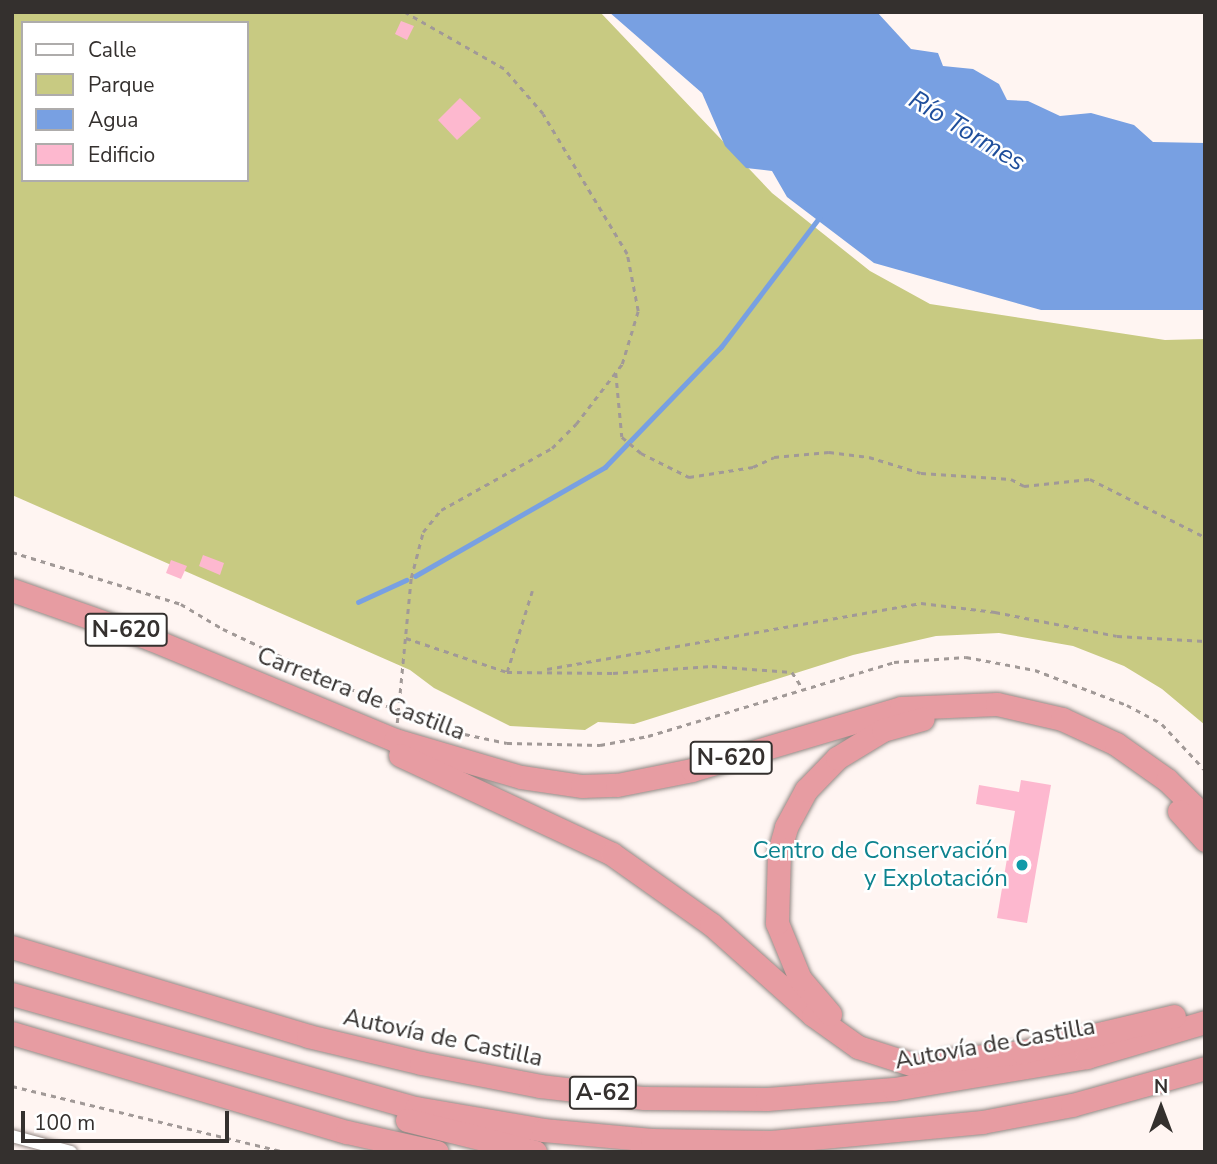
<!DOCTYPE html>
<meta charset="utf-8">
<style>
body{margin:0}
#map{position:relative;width:1217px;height:1164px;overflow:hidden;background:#fff5f2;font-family:"Nunito Sans",sans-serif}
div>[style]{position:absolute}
.green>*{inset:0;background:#c8ca82}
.water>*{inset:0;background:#78a0e2}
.stream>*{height:4.5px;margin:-2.25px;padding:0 2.25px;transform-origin:2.25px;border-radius:2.25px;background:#78a0e2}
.building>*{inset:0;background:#fdb8cf}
.path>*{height:2.5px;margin-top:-1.25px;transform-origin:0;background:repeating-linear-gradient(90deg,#a19997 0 5px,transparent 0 10px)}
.roads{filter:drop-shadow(0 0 2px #938985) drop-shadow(0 0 2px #938985)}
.street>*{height:12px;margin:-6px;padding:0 6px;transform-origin:6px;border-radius:6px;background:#fff}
.highway>*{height:23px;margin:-11.5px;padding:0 11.5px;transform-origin:11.5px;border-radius:11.5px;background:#e79ca2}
.dots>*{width:19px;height:19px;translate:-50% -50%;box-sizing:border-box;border:4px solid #fff;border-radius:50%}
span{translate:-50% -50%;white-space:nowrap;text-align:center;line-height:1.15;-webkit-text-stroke:5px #fff;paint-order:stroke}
.shield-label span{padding:2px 5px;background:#fff;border:2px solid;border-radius:5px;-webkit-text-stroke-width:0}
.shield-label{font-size:23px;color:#34302e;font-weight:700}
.street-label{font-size:24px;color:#34302e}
.culture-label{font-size:24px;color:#0d838f}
.right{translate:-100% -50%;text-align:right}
.water-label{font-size:26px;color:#1f4e9b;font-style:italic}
.frame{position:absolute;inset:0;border:14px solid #34302e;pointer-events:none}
.legend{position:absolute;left:21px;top:21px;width:228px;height:161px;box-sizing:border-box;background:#fff;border:2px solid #aeacab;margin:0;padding:9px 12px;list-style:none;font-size:21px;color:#34302e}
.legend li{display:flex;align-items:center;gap:14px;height:35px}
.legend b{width:35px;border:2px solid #aeacab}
.north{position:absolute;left:1126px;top:1073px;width:70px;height:70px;-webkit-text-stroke:5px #fff;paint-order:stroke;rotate:0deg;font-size:19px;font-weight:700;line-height:28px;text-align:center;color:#34302e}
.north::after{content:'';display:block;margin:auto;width:24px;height:32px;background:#34302e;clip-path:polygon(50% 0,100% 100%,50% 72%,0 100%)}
.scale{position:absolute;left:21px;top:1111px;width:208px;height:32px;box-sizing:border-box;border:4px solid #34302e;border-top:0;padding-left:9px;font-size:21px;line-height:24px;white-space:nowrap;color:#34302e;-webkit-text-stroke:5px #fff;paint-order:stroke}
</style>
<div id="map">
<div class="green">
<i style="clip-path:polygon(evenodd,12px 12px,600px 12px,772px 193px,870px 271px,930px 304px,1165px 340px,1205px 339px,1205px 725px,1162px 689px,1124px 666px,1073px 646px,999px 633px,936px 636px,853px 655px,634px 724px,598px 722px,585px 730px,510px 726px,434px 688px,410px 670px,12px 495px,12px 12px,23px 23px,247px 23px,247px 180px,23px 180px,23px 23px)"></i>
</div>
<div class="water">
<i style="clip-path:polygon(609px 12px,877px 12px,911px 49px,938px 53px,943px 66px,973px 69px,999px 84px,1007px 100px,1028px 101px,1060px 116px,1091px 113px,1134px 125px,1153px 142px,1205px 143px,1205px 310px,1041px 310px,874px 263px,787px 197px,772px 171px,746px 168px,725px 146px,702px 93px)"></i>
</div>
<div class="stream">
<i style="left:415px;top:576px;width:219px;rotate:-29.8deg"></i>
<i style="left:605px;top:467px;width:167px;rotate:-46deg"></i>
<i style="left:721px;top:347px;width:162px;rotate:-52.8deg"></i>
<i style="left:358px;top:602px;width:53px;rotate:-24.6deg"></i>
</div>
<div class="building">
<i style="clip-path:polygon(401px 21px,414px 26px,407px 40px,395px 34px)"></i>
<i style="clip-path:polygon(460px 98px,481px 118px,457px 140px,438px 120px)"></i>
<i style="clip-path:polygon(203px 555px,224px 563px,220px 575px,199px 566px)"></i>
<i style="clip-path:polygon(171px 560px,187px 566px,181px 579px,166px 573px)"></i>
<i style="clip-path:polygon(1021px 780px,1051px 785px,1027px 923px,997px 918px,1015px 811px,976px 804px,979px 785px,1019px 792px)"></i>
</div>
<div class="path">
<i style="left:616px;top:373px;width:64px;rotate:84.6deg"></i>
<i style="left:622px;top:437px;width:25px;rotate:40deg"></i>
<i style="left:641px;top:453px;width:54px;rotate:26.6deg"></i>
<i style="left:689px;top:477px;width:65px;rotate:-8.9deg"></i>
<i style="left:753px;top:467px;width:23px;rotate:-25deg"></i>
<i style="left:774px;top:457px;width:55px;rotate:-5.2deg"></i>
<i style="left:829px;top:452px;width:40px;rotate:7.1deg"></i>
<i style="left:869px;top:457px;width:54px;rotate:17.1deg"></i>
<i style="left:921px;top:473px;width:90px;rotate:3.8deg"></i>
<i style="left:1011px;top:479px;width:15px;rotate:28deg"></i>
<i style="left:1024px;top:486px;width:66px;rotate:-6.1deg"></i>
<i style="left:1090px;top:479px;width:129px;rotate:26.8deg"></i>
<i style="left:12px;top:552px;width:177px;rotate:17.1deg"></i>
<i style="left:181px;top:604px;width:49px;rotate:30.8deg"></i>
<i style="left:223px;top:629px;width:193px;rotate:25.1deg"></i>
<i style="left:398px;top:711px;width:61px;rotate:20.2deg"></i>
<i style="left:455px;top:732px;width:53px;rotate:11.9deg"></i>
<i style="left:507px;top:743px;width:93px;rotate:1.2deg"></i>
<i style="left:600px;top:745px;width:49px;rotate:-10.6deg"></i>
<i style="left:648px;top:736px;width:257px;rotate:-16.7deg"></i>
<i style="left:894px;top:662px;width:72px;rotate:-4deg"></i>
<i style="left:966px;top:657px;width:70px;rotate:10.7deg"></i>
<i style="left:1035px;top:670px;width:98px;rotate:20.8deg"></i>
<i style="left:1127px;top:705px;width:40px;rotate:28deg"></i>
<i style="left:1162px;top:724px;width:63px;rotate:46.9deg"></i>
<i style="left:406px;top:638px;width:107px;rotate:18.6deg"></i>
<i style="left:507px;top:672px;width:106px;rotate:0.5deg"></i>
<i style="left:613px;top:673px;width:99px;rotate:-4deg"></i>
<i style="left:712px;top:666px;width:80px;rotate:4.3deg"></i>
<i style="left:792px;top:672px;width:20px;rotate:57deg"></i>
<i style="left:547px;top:669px;width:380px;rotate:-10deg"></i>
<i style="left:921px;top:603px;width:75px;rotate:6.9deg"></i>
<i style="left:995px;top:612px;width:124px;rotate:11.1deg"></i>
<i style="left:1117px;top:636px;width:88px;rotate:3.3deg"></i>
<i style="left:507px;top:672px;width:85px;rotate:-72.8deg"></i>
<i style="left:397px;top:723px;width:146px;rotate:-84.5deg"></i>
<i style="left:411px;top:578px;width:48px;rotate:-75.4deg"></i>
<i style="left:423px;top:532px;width:28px;rotate:-51deg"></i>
<i style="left:441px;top:510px;width:127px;rotate:-29.2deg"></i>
<i style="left:552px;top:448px;width:34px;rotate:-45deg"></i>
<i style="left:576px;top:424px;width:76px;rotate:-52.5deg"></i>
<i style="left:622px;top:364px;width:55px;rotate:-73.2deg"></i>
<i style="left:638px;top:311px;width:58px;rotate:-100.9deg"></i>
<i style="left:627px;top:254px;width:163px;rotate:-121deg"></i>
<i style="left:543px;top:114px;width:60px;rotate:-130.9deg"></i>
<i style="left:504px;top:69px;width:115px;rotate:-150.3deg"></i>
<i style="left:12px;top:1086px;width:280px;rotate:13.6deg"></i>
</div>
<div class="roads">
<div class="street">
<i style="left:12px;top:1136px;width:61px;rotate:15.2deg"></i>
</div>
<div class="highway">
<i style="left:12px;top:590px;width:147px;rotate:19.4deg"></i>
<i style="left:151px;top:639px;width:264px;rotate:22.5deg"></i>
<i style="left:395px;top:740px;width:131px;rotate:16.4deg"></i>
<i style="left:521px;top:777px;width:62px;rotate:8.4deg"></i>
<i style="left:582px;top:786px;width:35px;rotate:-2deg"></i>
<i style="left:617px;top:785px;width:76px;rotate:-11.3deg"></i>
<i style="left:692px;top:770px;width:218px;rotate:-16.5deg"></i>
<i style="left:901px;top:708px;width:96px;rotate:-2.4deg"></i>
<i style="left:997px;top:704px;width:67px;rotate:13deg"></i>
<i style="left:1062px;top:719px;width:60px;rotate:24.8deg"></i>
<i style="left:1116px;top:744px;width:62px;rotate:35.2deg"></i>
<i style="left:1167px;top:780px;width:53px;rotate:44.2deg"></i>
<i style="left:400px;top:755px;width:234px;rotate:25deg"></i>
<i style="left:612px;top:854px;width:121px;rotate:35.3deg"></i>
<i style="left:711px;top:924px;width:137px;rotate:41.7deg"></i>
<i style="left:813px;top:1015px;width:55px;rotate:35.4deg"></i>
<i style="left:858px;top:1047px;width:62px;rotate:17.9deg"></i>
<i style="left:917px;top:1066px;width:49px;rotate:3.5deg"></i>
<i style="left:1179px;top:811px;width:39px;rotate:48deg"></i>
<i style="left:12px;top:947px;width:309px;rotate:16.7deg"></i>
<i style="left:308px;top:1036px;width:116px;rotate:13.4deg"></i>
<i style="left:421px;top:1063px;width:121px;rotate:10.9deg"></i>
<i style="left:540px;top:1086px;width:105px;rotate:6.6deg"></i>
<i style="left:644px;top:1098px;width:123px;rotate:0.5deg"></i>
<i style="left:767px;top:1099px;width:127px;rotate:-4.5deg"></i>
<i style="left:894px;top:1089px;width:196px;rotate:-9.4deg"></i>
<i style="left:1087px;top:1057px;width:123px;rotate:-16.5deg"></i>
<i style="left:12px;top:994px;width:420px;rotate:15.8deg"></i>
<i style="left:416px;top:1108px;width:129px;rotate:9.8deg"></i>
<i style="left:543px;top:1130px;width:109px;rotate:5.2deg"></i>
<i style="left:652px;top:1140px;width:119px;rotate:1deg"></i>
<i style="left:771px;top:1142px;width:212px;rotate:-5.4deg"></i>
<i style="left:982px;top:1122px;width:92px;rotate:-10.7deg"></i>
<i style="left:1072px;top:1105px;width:138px;rotate:-15.5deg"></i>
<i style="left:830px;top:1014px;width:46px;rotate:-130.6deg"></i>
<i style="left:800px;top:979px;width:61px;rotate:-112.3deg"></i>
<i style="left:777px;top:923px;width:71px;rotate:-88.4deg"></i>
<i style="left:779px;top:852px;width:26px;rotate:-74deg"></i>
<i style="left:786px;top:827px;width:42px;rotate:-61.6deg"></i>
<i style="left:806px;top:790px;width:45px;rotate:-45.9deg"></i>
<i style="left:837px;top:758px;width:54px;rotate:-31.3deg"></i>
<i style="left:883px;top:730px;width:41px;rotate:-15.8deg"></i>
<i style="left:12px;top:1033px;width:349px;rotate:16.5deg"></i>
<i style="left:347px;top:1132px;width:92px;rotate:12.5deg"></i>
<i style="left:947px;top:1060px;width:75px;rotate:-6.1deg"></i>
<i style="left:1022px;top:1052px;width:156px;rotate:-13.3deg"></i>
<i style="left:407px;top:1120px;width:132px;rotate:14deg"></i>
</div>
</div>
<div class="dots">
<i style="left:1022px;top:865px;background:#0f9aa8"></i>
</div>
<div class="shield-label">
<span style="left:126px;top:630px">N-620</span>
<span style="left:731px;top:758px">N-620</span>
<span style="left:603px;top:1093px">A-62</span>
</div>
<div class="street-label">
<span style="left:361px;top:694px;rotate:21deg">Carretera de Castilla</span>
<span style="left:443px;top:1038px;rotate:12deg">Autovía de Castilla</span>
<span style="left:995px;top:1044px;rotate:-10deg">Autovía de Castilla</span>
</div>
<div class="culture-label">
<span class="right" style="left:1008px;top:865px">Centro de Conservación<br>y Explotación</span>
</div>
<div class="water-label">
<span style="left:967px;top:131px;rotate:31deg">Río Tormes</span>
</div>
<div class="frame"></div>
<ul class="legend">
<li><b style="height:9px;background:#fff"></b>Calle</li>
<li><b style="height:19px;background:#c8ca82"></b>Parque</li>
<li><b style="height:19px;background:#78a0e2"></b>Agua</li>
<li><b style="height:19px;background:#fdb8cf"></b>Edificio</li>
</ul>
<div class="north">N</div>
<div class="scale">100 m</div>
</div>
